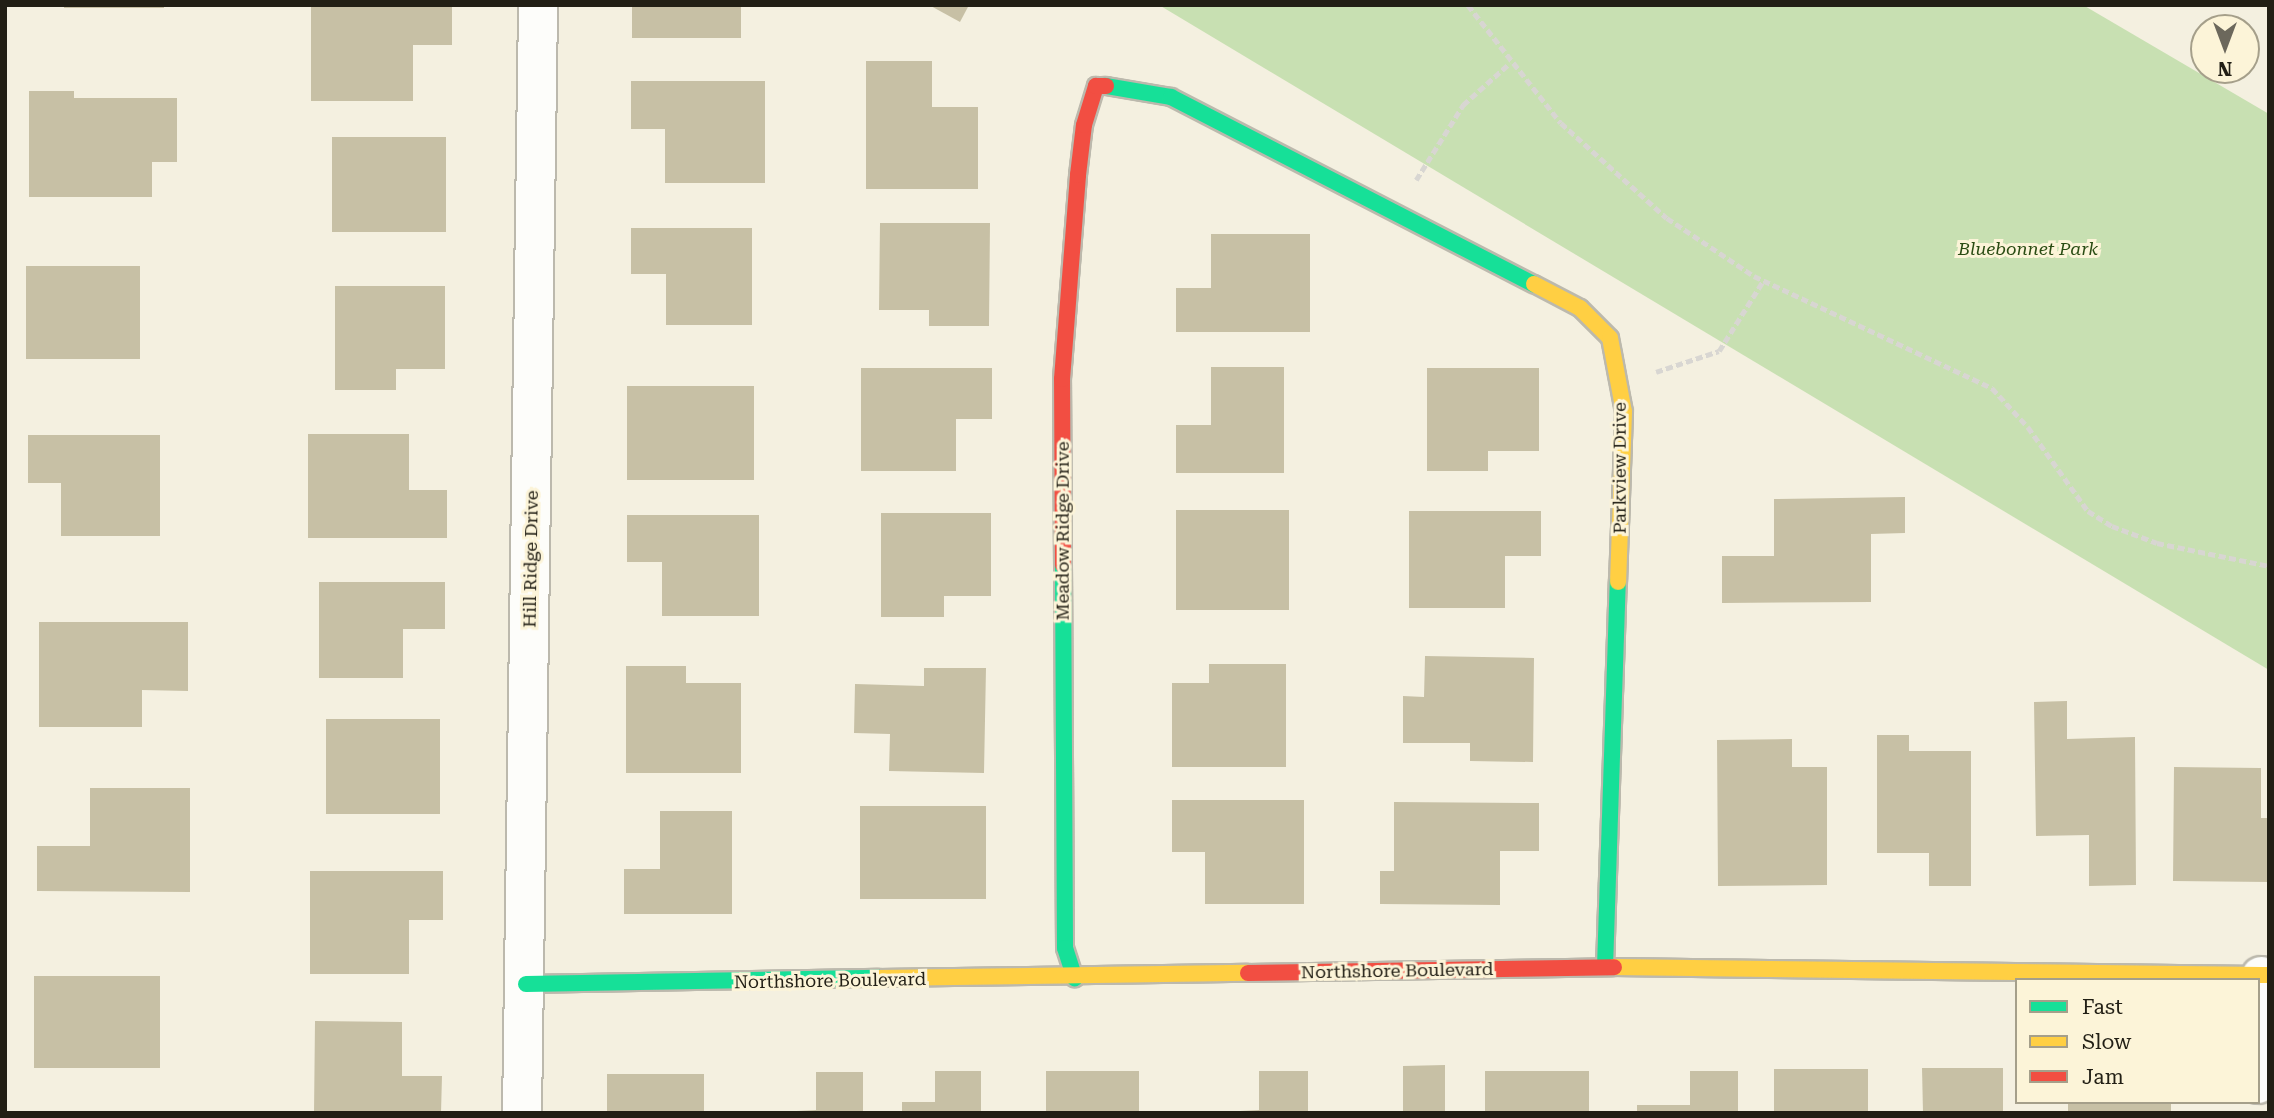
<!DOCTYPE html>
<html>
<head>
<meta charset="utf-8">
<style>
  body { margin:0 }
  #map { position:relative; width:2274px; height:1118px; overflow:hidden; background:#f4f0e0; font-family:"Roboto Serif",serif }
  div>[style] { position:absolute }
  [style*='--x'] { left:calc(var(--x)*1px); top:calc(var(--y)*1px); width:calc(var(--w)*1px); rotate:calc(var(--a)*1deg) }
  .green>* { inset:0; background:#c8e0b2 }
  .building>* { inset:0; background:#c7c0a5 }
  .path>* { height:4.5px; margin-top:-2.25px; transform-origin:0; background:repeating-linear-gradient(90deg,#d8d6d2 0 7px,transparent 0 10.5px) }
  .roads { filter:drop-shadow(2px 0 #bcb9ad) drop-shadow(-2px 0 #bcb9ad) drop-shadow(0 2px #bcb9ad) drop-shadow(0 -2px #bcb9ad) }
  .street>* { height:38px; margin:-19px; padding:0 19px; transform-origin:19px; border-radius:19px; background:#fdfdfa }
  .fast>* { height:16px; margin:-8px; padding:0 8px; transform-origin:8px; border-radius:8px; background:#16e098 }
  .slow>* { height:16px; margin:-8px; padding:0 8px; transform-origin:8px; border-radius:8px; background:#ffcf43 }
  .jam>* { height:16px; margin:-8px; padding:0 8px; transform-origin:8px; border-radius:8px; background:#f24e42 }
  span { translate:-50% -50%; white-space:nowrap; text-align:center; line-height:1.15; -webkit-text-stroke:6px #fcf4d8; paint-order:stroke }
  .park-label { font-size:18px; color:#2a4c13; font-style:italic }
  .street-label { font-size:18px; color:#221f15 }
  .frame { position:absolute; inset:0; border:7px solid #221f15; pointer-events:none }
  .legend { position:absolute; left:2015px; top:978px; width:245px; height:126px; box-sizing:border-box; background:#fcf4d8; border:2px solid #a59f8a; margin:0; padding:9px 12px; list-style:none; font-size:21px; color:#221f15 }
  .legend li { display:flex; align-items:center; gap:14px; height:35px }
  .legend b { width:35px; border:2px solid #a59f8a }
  .north { position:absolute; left:2190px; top:14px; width:70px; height:70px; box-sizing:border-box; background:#fcf4d8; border:2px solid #a59f8a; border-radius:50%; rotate:180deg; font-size:19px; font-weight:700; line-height:28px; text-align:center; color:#221f15 }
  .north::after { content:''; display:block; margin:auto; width:24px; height:32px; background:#6c685c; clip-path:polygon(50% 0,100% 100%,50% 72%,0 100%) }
</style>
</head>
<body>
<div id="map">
  <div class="green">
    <i style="clip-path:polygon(1159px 5px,2083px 5px,2269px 114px,2269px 670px)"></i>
  </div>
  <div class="building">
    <i style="clip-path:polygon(64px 5px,164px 5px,164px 8px,64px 8px)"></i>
    <i style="clip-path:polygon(311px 5px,452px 5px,452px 45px,413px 45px,413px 101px,311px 101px)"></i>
    <i style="clip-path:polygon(632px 5px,741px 5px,741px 38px,632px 38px)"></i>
    <i style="clip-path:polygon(929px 5px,969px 5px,960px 22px)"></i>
    <i style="clip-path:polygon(866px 61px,932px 61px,932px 107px,978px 107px,978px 189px,866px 189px)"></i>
    <i style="clip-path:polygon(631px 81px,765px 81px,765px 183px,665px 183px,665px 129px,631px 129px)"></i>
    <i style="clip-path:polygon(29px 91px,74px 91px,74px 98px,177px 98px,177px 162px,152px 162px,152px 197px,29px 197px)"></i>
    <i style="clip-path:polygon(332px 137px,446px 137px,446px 232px,332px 232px)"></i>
    <i style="clip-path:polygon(880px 223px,990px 223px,989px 326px,929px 326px,929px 310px,879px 310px)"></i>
    <i style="clip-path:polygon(631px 228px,752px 228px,752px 325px,666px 325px,666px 274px,631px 274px)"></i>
    <i style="clip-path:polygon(1211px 234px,1310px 234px,1310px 332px,1176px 332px,1176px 288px,1211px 288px)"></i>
    <i style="clip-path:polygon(26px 266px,140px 266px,140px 359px,26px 359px)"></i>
    <i style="clip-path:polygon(335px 286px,445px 286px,445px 369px,396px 369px,396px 390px,335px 390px)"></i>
    <i style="clip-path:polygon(1211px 367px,1284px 367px,1284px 473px,1176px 473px,1176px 425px,1211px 425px)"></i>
    <i style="clip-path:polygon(861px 368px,992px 368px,992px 419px,956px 419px,956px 471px,861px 471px)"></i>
    <i style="clip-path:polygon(1427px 368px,1539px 368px,1539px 451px,1488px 451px,1488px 471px,1427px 471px)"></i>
    <i style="clip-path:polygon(627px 386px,754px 386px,754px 480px,627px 480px)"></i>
    <i style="clip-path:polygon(308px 434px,409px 434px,409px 490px,447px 490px,447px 538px,308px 538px)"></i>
    <i style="clip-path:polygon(28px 435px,160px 435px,160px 536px,61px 536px,61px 483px,28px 483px)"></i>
    <i style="clip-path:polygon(1905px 497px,1905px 533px,1871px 534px,1871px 602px,1722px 603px,1722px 556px,1774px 556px,1774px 499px)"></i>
    <i style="clip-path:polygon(1176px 510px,1289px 510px,1289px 610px,1176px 610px)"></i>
    <i style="clip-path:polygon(1409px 511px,1541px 511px,1541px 556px,1505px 556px,1505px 608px,1409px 608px)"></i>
    <i style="clip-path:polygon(881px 513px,991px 513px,991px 596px,944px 596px,944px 617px,881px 617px)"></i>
    <i style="clip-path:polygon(627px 515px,759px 515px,759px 616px,662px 616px,662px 562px,627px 562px)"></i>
    <i style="clip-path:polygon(319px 582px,445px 582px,445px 629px,403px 629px,403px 678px,319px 678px)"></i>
    <i style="clip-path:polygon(39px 622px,188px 622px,188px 691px,142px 690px,142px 727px,39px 727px)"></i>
    <i style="clip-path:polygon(1425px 656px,1534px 658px,1533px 762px,1470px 761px,1470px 743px,1403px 743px,1403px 696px,1424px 697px)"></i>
    <i style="clip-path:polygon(1209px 664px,1286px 664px,1286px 767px,1172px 767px,1172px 683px,1209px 683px)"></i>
    <i style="clip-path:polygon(626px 666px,686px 666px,686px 683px,741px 683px,741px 773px,626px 773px)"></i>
    <i style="clip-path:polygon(924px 668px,986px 668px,984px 773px,889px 771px,890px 734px,854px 733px,855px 684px,924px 686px)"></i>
    <i style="clip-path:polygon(2067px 701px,2067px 739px,2135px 737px,2136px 885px,2089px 886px,2089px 835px,2036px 836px,2034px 702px)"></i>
    <i style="clip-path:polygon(326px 719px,440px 719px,440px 814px,326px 814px)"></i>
    <i style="clip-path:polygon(1877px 735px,1909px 735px,1909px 751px,1971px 751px,1971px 886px,1929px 886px,1929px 853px,1877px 853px)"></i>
    <i style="clip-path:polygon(1792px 739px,1792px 767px,1827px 767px,1827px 885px,1718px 886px,1717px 740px)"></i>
    <i style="clip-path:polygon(2174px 767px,2261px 768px,2261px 818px,2269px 818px,2269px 882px,2173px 881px)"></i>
    <i style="clip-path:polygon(90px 788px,190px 788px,190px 892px,37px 891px,37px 846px,90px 846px)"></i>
    <i style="clip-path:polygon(1172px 800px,1304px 800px,1304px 904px,1205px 904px,1205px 852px,1172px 852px)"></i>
    <i style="clip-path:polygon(1394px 802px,1539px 803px,1539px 851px,1500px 851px,1500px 905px,1380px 904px,1380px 871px,1394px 871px)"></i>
    <i style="clip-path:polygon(860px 806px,986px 806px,986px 899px,860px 899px)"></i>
    <i style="clip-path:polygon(660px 811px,732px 811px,732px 914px,624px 914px,624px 869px,660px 869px)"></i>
    <i style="clip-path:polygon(310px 871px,443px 871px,443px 920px,409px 920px,409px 974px,310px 974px)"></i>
    <i style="clip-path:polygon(34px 976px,160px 976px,160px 1068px,34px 1068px)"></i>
    <i style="clip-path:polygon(315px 1021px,402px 1022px,402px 1076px,442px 1076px,441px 1113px,314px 1113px)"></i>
    <i style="clip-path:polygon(1445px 1065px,1445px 1113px,1403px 1113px,1403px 1066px)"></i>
    <i style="clip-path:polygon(1922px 1068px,2003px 1068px,2003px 1113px,1923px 1113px)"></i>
    <i style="clip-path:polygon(1774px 1069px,1868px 1069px,1868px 1113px,1774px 1113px)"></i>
    <i style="clip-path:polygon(935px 1071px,981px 1071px,981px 1113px,902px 1113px,902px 1102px,935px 1102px)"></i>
    <i style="clip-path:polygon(1046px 1071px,1139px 1071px,1139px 1113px,1046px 1113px)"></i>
    <i style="clip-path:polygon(1259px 1071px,1308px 1071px,1308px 1113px,1202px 1113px,1259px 1110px)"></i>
    <i style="clip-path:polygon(1485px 1071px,1589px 1071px,1589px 1113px,1485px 1113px)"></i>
    <i style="clip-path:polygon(1690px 1071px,1738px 1071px,1738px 1113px,1637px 1113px,1637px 1105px,1690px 1105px)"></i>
    <i style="clip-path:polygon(816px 1072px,863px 1072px,863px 1113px,759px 1113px,816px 1110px)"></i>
    <i style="clip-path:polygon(607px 1074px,704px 1074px,704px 1113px,607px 1113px)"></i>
    <i style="clip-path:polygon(2171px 1102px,2171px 1113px,2068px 1113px,2068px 1103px)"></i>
  </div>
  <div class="path">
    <i style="--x:1468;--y:5;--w:150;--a:51.8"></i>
    <i style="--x:1561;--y:123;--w:142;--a:41.9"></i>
    <i style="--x:1667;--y:218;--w:105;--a:33.7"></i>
    <i style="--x:1754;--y:276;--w:263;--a:25.2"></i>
    <i style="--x:1992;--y:388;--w:53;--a:47.3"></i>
    <i style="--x:2028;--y:427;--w:103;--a:54.5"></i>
    <i style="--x:2088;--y:511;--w:28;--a:32"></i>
    <i style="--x:2112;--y:526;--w:48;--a:20.7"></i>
    <i style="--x:2157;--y:543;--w:114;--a:11.6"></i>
    <i style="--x:1416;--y:180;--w:89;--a:-57.9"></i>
    <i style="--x:1463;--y:105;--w:63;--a:-41.8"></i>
    <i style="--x:1656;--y:372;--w:66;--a:-18.4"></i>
    <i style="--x:1719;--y:351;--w:83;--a:-57.8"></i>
  </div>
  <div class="roads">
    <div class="street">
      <i style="--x:2258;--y:1084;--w:108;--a:-88.4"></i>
      <i style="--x:522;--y:1113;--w:1108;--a:-89.17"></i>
    </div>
    <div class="fast">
      <i style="--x:1106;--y:86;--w:66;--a:9.6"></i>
      <i style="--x:1171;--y:97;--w:408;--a:27.3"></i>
      <i style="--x:1063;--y:565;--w:383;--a:89.7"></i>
      <i style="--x:1065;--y:948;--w:32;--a:72"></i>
      <i style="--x:1605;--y:967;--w:385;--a:-88.1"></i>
      <i style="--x:526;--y:984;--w:353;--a:-1"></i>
    </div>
    <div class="slow">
      <i style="--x:1534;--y:284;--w:52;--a:27.6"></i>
      <i style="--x:1580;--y:308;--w:42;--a:45"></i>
      <i style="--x:1610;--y:338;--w:75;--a:79.3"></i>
      <i style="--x:1624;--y:412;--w:170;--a:92"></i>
      <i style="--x:1614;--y:967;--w:655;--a:0.7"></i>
      <i style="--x:879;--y:978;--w:369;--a:-0.8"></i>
    </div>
    <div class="jam">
      <i style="--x:1063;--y:565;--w:186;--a:-90.3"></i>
      <i style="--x:1062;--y:379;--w:205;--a:-85.5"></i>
      <i style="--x:1078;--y:175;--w:50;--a:-83.2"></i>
      <i style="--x:1084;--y:125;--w:41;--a:-72.9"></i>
      <i style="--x:1096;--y:86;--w:10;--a:0"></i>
      <i style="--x:1248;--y:973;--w:366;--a:-0.9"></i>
    </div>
  </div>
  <div class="park-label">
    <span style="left:2028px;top:249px">Bluebonnet Park</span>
  </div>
  <div class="street-label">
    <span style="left:1620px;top:468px;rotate:-90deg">Parkview Drive</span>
    <span style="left:1063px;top:531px;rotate:-90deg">Meadow Ridge Drive</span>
    <span style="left:531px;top:559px;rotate:-89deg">Hill Ridge Drive</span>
    <span style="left:1397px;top:971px;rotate:-1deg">Northshore Boulevard</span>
    <span style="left:830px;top:981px;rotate:-1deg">Northshore Boulevard</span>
  </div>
  <div class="frame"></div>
  <ul class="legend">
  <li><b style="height:9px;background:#16e098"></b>Fast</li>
  <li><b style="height:9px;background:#ffcf43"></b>Slow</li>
  <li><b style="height:9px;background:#f24e42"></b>Jam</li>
  </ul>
  <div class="north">N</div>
</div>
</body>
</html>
